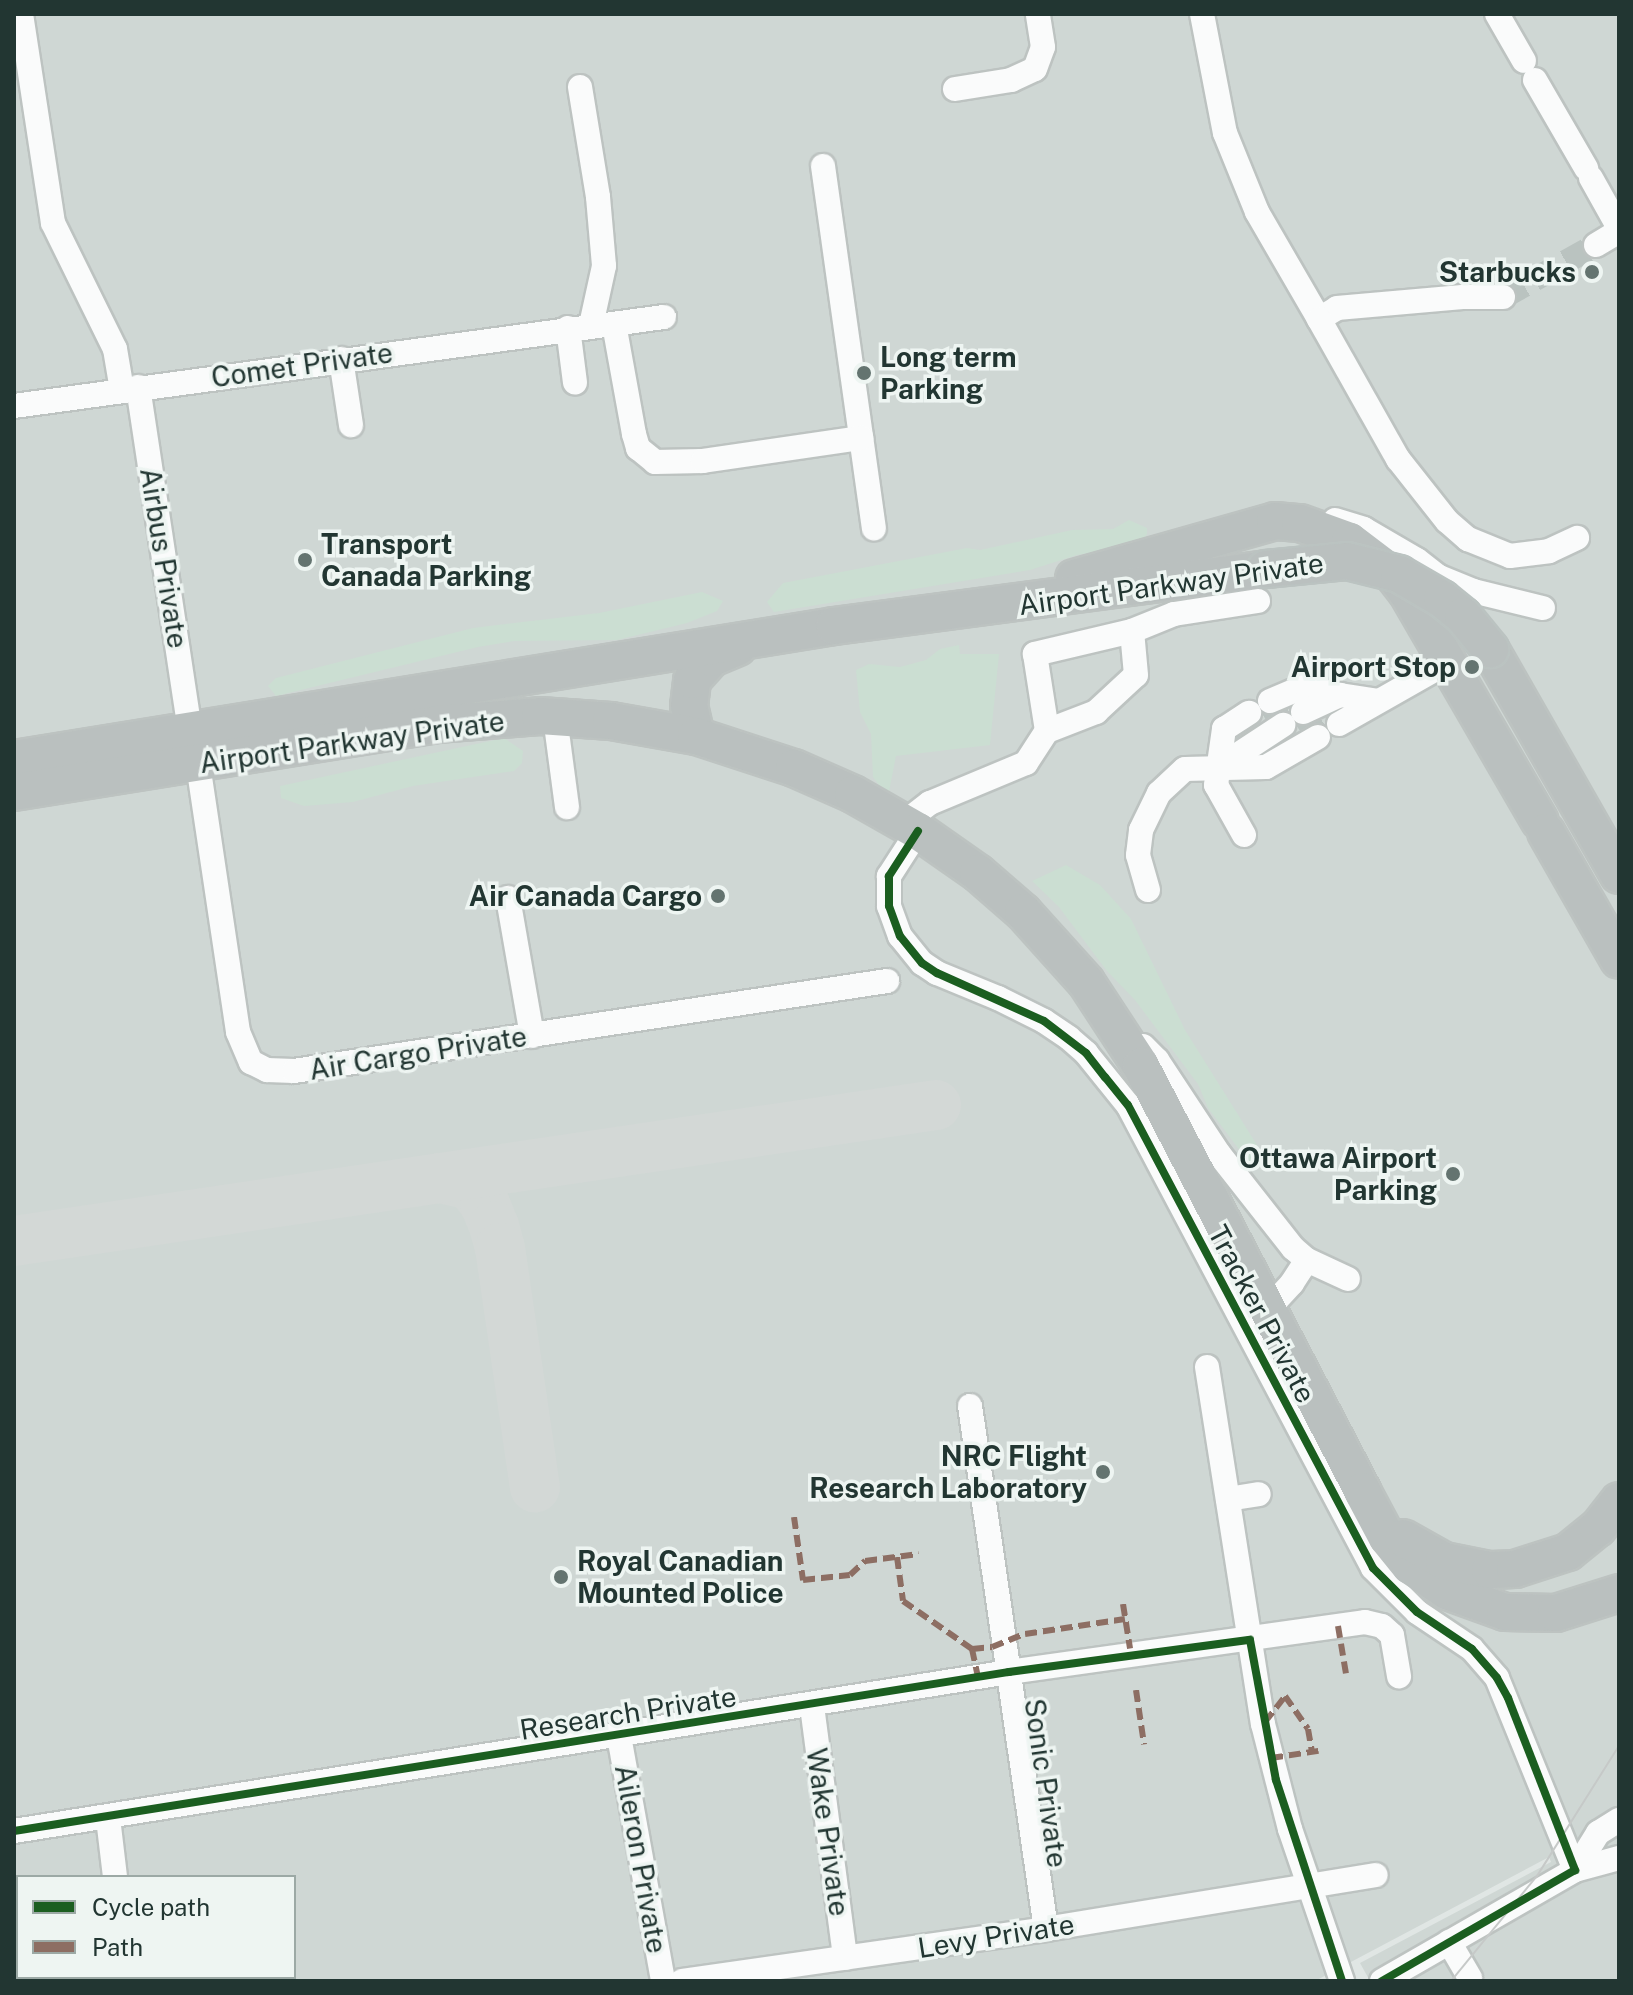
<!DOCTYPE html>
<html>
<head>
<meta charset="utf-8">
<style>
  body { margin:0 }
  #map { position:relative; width:1633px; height:1995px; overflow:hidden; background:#e0e6e4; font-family:"Public Sans",sans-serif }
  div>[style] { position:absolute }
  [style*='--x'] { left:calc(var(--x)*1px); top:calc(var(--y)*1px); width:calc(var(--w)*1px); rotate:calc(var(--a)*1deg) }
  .built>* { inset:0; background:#cfd7d4 }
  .green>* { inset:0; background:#cbded2 }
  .taxiway>* { height:50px; margin:-25px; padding:0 25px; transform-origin:25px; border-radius:25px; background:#d3d8d6 }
  .minor-tunnel>* { height:24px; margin-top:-12px; transform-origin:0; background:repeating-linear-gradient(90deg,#bac3c0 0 24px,transparent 0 36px) }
  .roads { filter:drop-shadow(2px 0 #bdc3c1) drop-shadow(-2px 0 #bdc3c1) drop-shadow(0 2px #bdc3c1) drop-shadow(0 -2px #bdc3c1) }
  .minor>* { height:24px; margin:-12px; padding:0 12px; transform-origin:12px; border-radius:12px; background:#fafbfb }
  .highway>* { height:36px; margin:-18px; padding:0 18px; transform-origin:18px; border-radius:18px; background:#bac0bf }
  .tram>* { height:2px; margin:-1px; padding:0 1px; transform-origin:1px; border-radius:1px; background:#c6c9c8 }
  .bridges { filter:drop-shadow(2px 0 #bbc3c1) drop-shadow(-2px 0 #bbc3c1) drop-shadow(0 2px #bbc3c1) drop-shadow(0 -2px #bbc3c1) }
  .highway-bridge>* { height:36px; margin:-18px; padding:0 18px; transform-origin:18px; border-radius:18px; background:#bac0bf }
  .quiet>* { height:6px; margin-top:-3px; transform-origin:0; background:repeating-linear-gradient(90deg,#8d6e63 0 12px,transparent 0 18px) }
  .cycleway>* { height:8px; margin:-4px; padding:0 4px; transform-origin:4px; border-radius:4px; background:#1b5e20 }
  .dots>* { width:22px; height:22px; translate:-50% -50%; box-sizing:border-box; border:4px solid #eef5f2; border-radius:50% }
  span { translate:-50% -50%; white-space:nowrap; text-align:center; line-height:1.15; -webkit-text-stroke:7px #eef5f2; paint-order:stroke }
  .poi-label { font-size:28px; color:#223632; font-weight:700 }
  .right { translate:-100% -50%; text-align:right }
  .left { translate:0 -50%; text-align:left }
  .street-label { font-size:28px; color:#223632 }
  .frame { position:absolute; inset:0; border:16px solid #223632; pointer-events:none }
  .legend { position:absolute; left:16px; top:1875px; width:280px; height:104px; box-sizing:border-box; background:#eef5f2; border:2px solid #9ca9a5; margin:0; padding:10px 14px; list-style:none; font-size:24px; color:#223632 }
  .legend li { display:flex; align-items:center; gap:16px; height:40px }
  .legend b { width:40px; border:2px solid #9ca9a5 }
</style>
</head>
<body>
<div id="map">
  <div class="built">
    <i style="clip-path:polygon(evenodd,14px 14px,1619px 14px,1619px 1981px,1370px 1981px,1360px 1963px,1551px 1862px,1549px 1857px,1315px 1981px,14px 1981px,14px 14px,18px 1877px,294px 1877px,294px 1977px,18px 1977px,18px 1877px)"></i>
  </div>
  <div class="green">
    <i style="clip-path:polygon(1129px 520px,1147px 528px,1147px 534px,1140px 544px,1077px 555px,1030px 570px,774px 612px,767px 602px,783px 583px,967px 548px,980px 550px,1072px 530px,1113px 529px)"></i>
    <i style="clip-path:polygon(702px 592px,723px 601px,717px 611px,687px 623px,617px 640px,514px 641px,478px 647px,276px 696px,268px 686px,276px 678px,473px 628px,599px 613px)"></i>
    <i style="clip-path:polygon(959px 645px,960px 654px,999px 654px,990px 745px,896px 756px,888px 797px,873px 777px,871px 734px,860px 712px,856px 670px,869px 664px,900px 667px,926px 660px,940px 649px)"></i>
    <i style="clip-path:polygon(504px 738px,523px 751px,522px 763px,514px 771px,413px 786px,353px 802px,304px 806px,281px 798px,280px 786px)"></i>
    <i style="clip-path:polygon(1066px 865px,1100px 885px,1131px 919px,1185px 1030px,1262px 1153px,1264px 1165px,1253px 1168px,1208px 1108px,1198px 1084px,1135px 1000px,1107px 971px,1059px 907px,1032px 881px)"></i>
  </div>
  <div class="taxiway">
    <i style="--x:440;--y:1178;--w:32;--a:13"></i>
    <i style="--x:471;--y:1185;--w:24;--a:54"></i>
    <i style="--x:485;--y:1204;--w:24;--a:68"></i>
    <i style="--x:494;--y:1226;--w:23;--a:75"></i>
    <i style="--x:500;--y:1248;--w:242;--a:81.7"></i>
    <i style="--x:14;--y:1241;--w:932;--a:-8.39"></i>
  </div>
  <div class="minor-tunnel">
    <i style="--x:1503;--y:297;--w:107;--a:-29.2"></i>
    <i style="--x:1266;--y:720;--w:25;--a:-32"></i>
    <i style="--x:1300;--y:731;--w:25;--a:-32"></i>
  </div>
  <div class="roads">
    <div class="minor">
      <i style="--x:21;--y:14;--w:211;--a:81.3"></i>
      <i style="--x:53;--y:223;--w:140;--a:63.8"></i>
      <i style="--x:115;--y:349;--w:42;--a:80.3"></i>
      <i style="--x:1202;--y:14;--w:121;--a:79.1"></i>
      <i style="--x:1225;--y:133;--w:85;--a:67.9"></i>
      <i style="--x:1257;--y:212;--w:124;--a:59.9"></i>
      <i style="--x:1319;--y:319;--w:21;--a:-31"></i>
      <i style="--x:1337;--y:308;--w:126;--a:-5"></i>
      <i style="--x:1463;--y:297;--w:40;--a:0"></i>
      <i style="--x:1497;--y:14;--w:54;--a:60.1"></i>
      <i style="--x:1535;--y:80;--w:102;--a:59.9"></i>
      <i style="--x:580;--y:87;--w:111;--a:80.7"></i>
      <i style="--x:598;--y:197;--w:69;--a:85"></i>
      <i style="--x:604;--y:266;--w:60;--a:102.4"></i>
      <i style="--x:955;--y:89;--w:57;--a:-9.1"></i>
      <i style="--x:1011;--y:80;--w:26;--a:-25"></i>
      <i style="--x:1035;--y:69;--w:23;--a:-70"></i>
      <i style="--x:1043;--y:47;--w:33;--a:-99"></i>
      <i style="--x:823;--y:166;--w:366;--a:82"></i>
      <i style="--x:1591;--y:178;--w:57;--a:60.8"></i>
      <i style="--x:1596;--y:245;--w:27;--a:-31"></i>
      <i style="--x:1319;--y:319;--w:161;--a:60.6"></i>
      <i style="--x:1398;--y:459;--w:79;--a:51.7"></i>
      <i style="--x:1447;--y:521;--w:28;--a:41"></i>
      <i style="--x:1468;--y:539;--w:45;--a:22"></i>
      <i style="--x:1510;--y:556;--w:39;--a:-7"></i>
      <i style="--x:1549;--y:551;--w:31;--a:-25"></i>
      <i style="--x:614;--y:324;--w:112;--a:79.7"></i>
      <i style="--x:634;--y:434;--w:15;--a:74"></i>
      <i style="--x:638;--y:448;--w:22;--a:39"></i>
      <i style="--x:655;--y:462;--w:48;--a:-1.2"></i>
      <i style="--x:703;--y:461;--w:160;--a:-8.3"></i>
      <i style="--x:568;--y:328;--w:55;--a:82.7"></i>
      <i style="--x:341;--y:359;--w:67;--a:81.4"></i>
      <i style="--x:138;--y:387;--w:346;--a:81.4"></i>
      <i style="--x:14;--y:406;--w:656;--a:-7.8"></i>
      <i style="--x:1335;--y:520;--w:30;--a:17"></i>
      <i style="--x:1364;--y:529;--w:61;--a:30.3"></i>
      <i style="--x:1417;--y:560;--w:28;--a:38"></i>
      <i style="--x:1439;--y:577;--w:28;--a:58"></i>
      <i style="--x:1439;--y:577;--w:37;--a:22"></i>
      <i style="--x:1473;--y:591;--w:72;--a:13.7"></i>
      <i style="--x:1132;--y:631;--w:45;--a:-22"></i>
      <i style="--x:1174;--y:614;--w:85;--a:-8.8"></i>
      <i style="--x:1270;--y:701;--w:39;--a:-23"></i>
      <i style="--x:1306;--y:686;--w:16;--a:14"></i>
      <i style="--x:1303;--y:712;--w:41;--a:-24.7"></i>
      <i style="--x:1340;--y:695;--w:38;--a:9"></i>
      <i style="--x:555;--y:717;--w:91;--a:82.4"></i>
      <i style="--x:1339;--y:724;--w:128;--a:-29.6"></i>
      <i style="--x:198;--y:764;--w:271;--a:81.5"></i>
      <i style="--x:238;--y:1032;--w:33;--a:67"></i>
      <i style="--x:251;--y:1062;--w:18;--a:27"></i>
      <i style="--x:267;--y:1070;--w:27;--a:2"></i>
      <i style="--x:294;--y:1071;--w:600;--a:-8.63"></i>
      <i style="--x:1219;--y:767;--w:77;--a:-33.3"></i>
      <i style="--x:904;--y:823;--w:33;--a:-38"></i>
      <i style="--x:930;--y:803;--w:104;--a:-22.6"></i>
      <i style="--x:1026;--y:763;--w:38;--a:-57"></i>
      <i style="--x:1047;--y:731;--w:53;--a:-21.2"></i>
      <i style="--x:1096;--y:712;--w:54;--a:-42.8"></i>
      <i style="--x:1136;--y:675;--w:44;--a:-95.2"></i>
      <i style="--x:1132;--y:631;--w:100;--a:166.7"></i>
      <i style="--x:1035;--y:654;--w:78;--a:81.1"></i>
      <i style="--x:918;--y:831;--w:54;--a:122.8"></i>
      <i style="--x:889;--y:876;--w:30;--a:90"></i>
      <i style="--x:889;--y:906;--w:32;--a:70"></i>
      <i style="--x:900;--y:936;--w:35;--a:51"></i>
      <i style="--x:922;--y:963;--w:18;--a:34"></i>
      <i style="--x:937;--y:973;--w:66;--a:22.3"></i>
      <i style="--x:998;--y:998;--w:51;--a:26.6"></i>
      <i style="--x:1044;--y:1021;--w:30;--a:34"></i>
      <i style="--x:1069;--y:1038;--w:23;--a:41"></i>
      <i style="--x:1086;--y:1053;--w:67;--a:51.1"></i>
      <i style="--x:1128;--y:1105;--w:524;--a:62.11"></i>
      <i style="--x:1373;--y:1568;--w:62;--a:45"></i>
      <i style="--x:1417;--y:1612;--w:66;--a:33.9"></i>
      <i style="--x:1472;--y:1649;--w:38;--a:49"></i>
      <i style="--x:1497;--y:1678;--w:207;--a:67.9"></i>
      <i style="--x:1244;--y:835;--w:57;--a:-119.2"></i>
      <i style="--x:1216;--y:785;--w:57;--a:-81.9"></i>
      <i style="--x:1224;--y:729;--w:30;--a:-33"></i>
      <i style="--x:1148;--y:890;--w:36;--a:-106"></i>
      <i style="--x:1138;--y:855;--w:25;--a:-83"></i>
      <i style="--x:1141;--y:830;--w:41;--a:-64.1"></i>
      <i style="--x:1159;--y:793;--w:35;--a:-43"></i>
      <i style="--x:1185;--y:769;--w:81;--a:-1.4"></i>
      <i style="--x:1266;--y:767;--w:60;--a:-30"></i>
      <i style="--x:508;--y:898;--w:140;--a:80.1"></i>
      <i style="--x:1143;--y:1046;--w:20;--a:45"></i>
      <i style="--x:1157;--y:1060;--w:113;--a:56.6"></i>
      <i style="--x:1219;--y:1154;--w:120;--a:51.8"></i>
      <i style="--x:1293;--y:1248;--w:18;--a:41"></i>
      <i style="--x:1307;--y:1260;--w:45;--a:24.9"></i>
      <i style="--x:1268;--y:1309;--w:35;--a:-47"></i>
      <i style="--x:1292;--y:1283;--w:27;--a:-57"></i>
      <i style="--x:1207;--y:1367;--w:361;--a:81.1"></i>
      <i style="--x:1263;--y:1724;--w:108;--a:75.6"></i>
      <i style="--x:1290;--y:1829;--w:161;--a:71.1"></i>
      <i style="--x:970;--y:1406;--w:528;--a:81.73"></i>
      <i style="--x:1228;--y:1499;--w:31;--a:-9"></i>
      <i style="--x:812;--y:1706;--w:254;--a:82.5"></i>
      <i style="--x:619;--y:1736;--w:249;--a:79.8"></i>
      <i style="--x:108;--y:1818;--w:59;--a:83.2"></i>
      <i style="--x:14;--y:1831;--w:1008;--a:-9.08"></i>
      <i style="--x:1009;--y:1672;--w:359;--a:-8"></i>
      <i style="--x:1365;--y:1622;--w:17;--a:13"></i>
      <i style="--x:1382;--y:1626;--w:13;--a:42"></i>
      <i style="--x:1392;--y:1635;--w:42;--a:80.3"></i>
      <i style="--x:1575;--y:1870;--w:44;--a:-58.1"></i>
      <i style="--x:1598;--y:1833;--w:25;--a:-32"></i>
      <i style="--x:1449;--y:1942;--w:42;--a:59.7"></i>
      <i style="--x:127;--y:1977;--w:4;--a:90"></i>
      <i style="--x:682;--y:1981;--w:368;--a:-8.1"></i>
      <i style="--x:1046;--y:1929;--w:334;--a:-9.3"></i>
      <i style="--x:1382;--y:1981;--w:223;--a:-29.9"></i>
      <i style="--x:1575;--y:1870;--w:46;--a:-15.3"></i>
    </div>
    <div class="highway">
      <i style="--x:1074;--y:578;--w:209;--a:-15.8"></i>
      <i style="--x:1275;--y:521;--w:25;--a:5"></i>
      <i style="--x:1300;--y:523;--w:53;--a:19.8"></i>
      <i style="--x:1350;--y:541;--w:53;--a:37.3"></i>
      <i style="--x:1392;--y:573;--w:24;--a:52"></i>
      <i style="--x:1407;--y:592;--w:265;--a:59.9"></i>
      <i style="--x:1490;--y:649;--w:260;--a:60.3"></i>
      <i style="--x:696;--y:736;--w:31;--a:-103"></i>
      <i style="--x:689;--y:706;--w:26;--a:-83"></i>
      <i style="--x:692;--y:680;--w:30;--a:-48"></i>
      <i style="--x:712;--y:658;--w:28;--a:-23"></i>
      <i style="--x:14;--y:759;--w:831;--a:-9.21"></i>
      <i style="--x:834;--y:626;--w:436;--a:-7.5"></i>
      <i style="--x:14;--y:792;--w:428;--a:-9.1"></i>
      <i style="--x:437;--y:724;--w:103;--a:-4.4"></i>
      <i style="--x:540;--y:716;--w:71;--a:4"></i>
      <i style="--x:611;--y:721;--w:86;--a:10"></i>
      <i style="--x:696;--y:736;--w:103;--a:18.1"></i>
      <i style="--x:794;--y:768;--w:64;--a:23.8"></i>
      <i style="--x:853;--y:794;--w:75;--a:29.6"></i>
      <i style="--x:918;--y:831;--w:73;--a:35"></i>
      <i style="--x:978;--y:873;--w:60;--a:40.9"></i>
      <i style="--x:1023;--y:912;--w:94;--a:48"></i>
      <i style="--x:1086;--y:982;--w:100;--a:56.8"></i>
      <i style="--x:1141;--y:1066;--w:479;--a:62.5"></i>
      <i style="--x:1362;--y:1491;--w:53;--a:62"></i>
      <i style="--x:1387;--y:1538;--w:36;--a:51"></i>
      <i style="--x:1410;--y:1566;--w:45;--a:34"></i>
      <i style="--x:1447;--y:1591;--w:62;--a:19.9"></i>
      <i style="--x:1505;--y:1612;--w:51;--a:1.1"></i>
      <i style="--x:1556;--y:1613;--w:66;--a:-17.6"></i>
      <i style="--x:1546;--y:832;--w:147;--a:60.3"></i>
      <i style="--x:1403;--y:1538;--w:47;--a:29.3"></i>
      <i style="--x:1444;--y:1561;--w:47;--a:11.1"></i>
      <i style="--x:1490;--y:1570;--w:25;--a:-2"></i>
      <i style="--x:1515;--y:1569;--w:56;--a:-17.8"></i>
      <i style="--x:1568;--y:1552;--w:38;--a:-39"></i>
      <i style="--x:1598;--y:1528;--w:34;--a:-52"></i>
    </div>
  </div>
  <div class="tram">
    <i style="--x:1451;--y:1981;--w:136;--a:-50.7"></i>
    <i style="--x:1537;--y:1876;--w:154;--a:-57.8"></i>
  </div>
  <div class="bridges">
    <div class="highway-bridge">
      <i style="--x:1266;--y:569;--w:81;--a:-5.6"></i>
      <i style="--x:1347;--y:561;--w:54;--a:14"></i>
      <i style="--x:1399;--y:574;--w:50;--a:30.2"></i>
      <i style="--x:1442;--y:599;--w:27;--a:39"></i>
      <i style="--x:1463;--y:616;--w:43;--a:50.7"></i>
    </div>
  </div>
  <div class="quiet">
    <i style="--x:794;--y:1517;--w:64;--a:81.9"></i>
    <i style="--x:803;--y:1580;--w:47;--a:-6.1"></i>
    <i style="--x:850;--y:1575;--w:21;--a:-43"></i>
    <i style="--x:865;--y:1561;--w:54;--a:-7.4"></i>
    <i style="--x:897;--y:1557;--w:44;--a:82.2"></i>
    <i style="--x:903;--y:1601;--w:84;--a:34.8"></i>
    <i style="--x:972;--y:1649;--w:29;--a:78"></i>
    <i style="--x:1123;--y:1604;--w:45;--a:81"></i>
    <i style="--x:1338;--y:1626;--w:49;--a:80.5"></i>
    <i style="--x:972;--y:1649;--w:20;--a:-6"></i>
    <i style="--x:992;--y:1647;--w:35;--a:-22"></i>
    <i style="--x:1025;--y:1634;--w:101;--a:-8.5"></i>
    <i style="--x:1136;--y:1690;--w:55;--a:81.6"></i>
    <i style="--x:1265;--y:1722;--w:33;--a:-52"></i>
    <i style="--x:1285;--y:1696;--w:40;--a:55.1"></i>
    <i style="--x:1308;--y:1729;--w:23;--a:80"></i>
    <i style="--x:1271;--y:1758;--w:48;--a:-8.5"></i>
  </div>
  <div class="cycleway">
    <i style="--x:918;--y:831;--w:54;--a:122.8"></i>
    <i style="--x:889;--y:876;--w:30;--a:90"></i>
    <i style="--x:889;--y:906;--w:32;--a:70"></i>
    <i style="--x:900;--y:936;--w:35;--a:51"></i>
    <i style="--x:922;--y:963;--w:18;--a:34"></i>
    <i style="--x:937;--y:973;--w:117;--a:24.2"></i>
    <i style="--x:1044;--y:1021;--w:53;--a:37.3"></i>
    <i style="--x:1086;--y:1053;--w:31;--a:52"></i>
    <i style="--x:1105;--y:1077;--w:36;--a:51"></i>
    <i style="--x:1128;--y:1105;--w:524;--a:62.11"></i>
    <i style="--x:1373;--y:1568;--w:62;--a:45"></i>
    <i style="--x:1417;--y:1612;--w:66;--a:33.9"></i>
    <i style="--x:1472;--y:1649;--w:38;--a:49"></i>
    <i style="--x:1497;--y:1678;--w:23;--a:61"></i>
    <i style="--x:1508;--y:1698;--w:185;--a:68.7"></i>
    <i style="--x:1575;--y:1870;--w:223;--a:150.1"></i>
    <i style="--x:14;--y:1831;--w:1008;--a:-9.08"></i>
    <i style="--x:1009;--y:1672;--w:243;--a:-7.6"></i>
    <i style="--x:1250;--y:1640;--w:142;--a:79.5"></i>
    <i style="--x:1276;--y:1780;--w:212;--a:71.8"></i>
  </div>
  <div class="dots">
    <i style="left:1592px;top:272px;background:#647470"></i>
    <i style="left:864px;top:373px;background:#647470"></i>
    <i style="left:305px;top:560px;background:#647470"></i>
    <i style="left:1472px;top:667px;background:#647470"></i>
    <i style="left:718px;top:896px;background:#647470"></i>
    <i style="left:1453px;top:1174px;background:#647470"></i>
    <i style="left:1103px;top:1472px;background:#647470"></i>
    <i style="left:561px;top:1577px;background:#647470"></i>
  </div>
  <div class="poi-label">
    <span class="right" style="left:1576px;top:272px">Starbucks</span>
    <span class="left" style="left:880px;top:373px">Long term<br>Parking</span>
    <span class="left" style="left:321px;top:560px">Transport<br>Canada Parking</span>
    <span class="right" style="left:1456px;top:667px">Airport Stop</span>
    <span class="right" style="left:702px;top:896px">Air Canada Cargo</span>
    <span class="right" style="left:1437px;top:1174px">Ottawa Airport<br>Parking</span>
    <span class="right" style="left:1087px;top:1472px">NRC Flight<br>Research Laboratory</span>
    <span class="left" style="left:577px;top:1577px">Royal Canadian<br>Mounted Police</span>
  </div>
  <div class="street-label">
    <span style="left:302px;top:365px;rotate:-8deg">Comet Private</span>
    <span style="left:164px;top:558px;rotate:81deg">Airbus Private</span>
    <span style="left:1171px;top:584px;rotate:-8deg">Airport Parkway Private</span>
    <span style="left:352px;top:742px;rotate:-8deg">Airport Parkway Private</span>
    <span style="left:418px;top:1053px;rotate:-9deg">Air Cargo Private</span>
    <span style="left:1262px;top:1314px;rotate:62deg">Tracker Private</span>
    <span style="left:628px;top:1713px;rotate:-9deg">Research Private</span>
    <span style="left:1046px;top:1783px;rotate:82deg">Sonic Private</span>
    <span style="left:828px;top:1832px;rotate:82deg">Wake Private</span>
    <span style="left:641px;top:1859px;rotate:80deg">Aileron Private</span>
    <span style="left:996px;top:1936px;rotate:-9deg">Levy Private</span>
  </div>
  <div class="frame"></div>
  <ul class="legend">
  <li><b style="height:10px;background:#1b5e20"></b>Cycle path</li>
  <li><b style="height:10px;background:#8d6e63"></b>Path</li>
  </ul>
</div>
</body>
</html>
